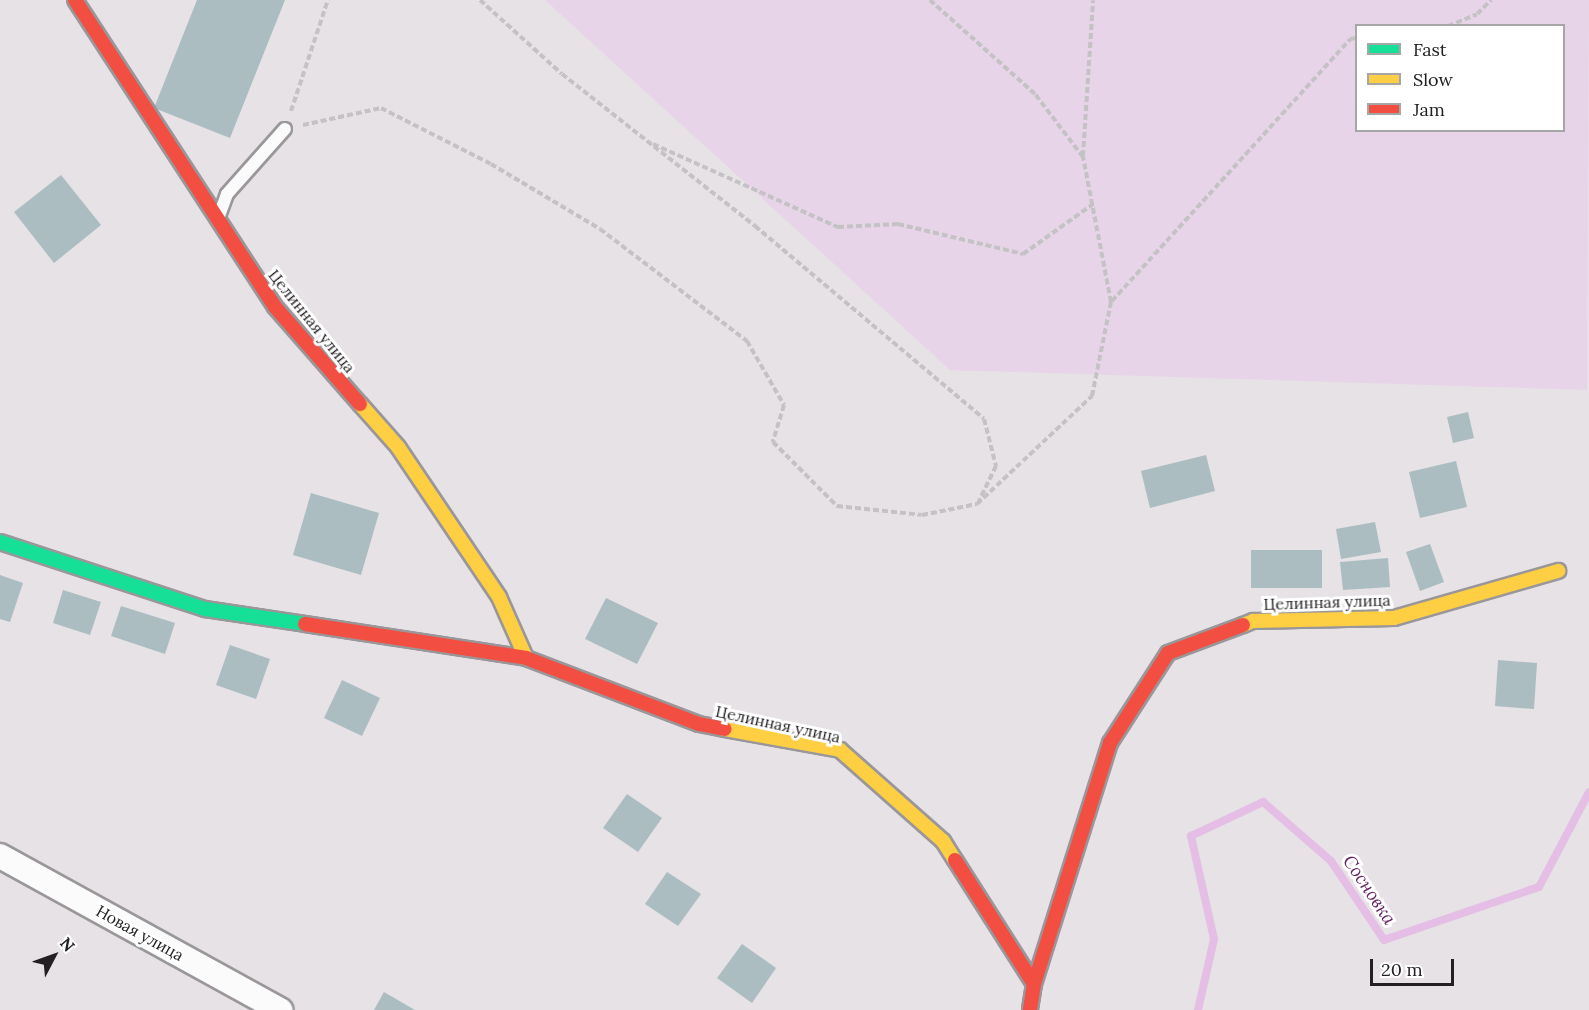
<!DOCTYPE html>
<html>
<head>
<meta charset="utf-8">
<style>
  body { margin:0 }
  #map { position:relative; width:1589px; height:1010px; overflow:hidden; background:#e6e2e6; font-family:Lora,serif }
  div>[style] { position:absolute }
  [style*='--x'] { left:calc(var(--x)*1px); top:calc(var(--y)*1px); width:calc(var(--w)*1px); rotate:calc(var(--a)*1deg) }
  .green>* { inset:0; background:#e8d4e8 }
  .stream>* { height:8px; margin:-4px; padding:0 4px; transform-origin:4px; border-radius:4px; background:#e5bee5 }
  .building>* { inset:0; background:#abbdc1 }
  .path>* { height:4px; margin-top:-2px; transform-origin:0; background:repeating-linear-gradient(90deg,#c4c2c4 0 6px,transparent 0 9px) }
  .roads { filter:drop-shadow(2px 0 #9a979a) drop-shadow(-2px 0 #9a979a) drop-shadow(0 2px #9a979a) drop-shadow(0 -2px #9a979a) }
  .lane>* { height:12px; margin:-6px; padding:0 6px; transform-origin:6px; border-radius:6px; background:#fbfbfb }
  .street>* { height:24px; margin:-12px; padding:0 12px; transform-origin:12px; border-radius:12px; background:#fbfbfb }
  .fast>* { height:14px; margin:-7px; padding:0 7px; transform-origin:7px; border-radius:7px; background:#16e098 }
  .slow>* { height:14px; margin:-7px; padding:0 7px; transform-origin:7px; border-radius:7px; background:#ffcf43 }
  .jam>* { height:14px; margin:-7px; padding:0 7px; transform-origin:7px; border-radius:7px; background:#f24e42 }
  span { translate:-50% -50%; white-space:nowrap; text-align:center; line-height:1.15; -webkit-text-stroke:6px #fff; paint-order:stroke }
  .street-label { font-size:16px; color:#232023 }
  .water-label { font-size:18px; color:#632364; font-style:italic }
  .legend { position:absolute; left:1355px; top:24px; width:210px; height:108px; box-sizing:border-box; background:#fff; border:2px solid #a7a6a7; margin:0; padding:8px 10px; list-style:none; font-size:18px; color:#232023 }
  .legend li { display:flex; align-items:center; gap:12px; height:30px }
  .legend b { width:30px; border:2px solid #a7a6a7 }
  .north { position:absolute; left:24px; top:926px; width:60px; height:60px; -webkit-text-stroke:4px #fff; paint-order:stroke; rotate:49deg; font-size:16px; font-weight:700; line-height:24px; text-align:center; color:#232023 }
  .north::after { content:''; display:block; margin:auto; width:21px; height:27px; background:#232023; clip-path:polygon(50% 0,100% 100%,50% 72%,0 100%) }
  .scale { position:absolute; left:1370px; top:959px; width:84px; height:27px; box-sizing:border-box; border:3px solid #232023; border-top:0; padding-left:8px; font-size:18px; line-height:21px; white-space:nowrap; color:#232023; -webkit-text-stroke:4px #fff; paint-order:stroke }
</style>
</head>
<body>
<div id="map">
  <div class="green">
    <i style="clip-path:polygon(evenodd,545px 0,1589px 0,1587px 390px,950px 370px,545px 0,1356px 26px,1564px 26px,1564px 130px,1356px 130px,1356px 26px)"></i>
  </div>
  <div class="stream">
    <i style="--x:1198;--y:1010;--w:73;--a:-77.3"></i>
    <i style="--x:1214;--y:939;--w:106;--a:-102.6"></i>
    <i style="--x:1191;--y:836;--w:80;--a:-25.3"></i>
    <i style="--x:1263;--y:802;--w:90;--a:40.9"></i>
    <i style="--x:1331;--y:861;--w:95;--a:56.1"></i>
    <i style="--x:1384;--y:940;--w:164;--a:-18.9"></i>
    <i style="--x:1539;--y:887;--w:107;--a:-62.2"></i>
  </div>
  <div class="building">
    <i style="clip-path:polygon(197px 0,285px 0,230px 138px,154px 108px)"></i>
    <i style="clip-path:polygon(61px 175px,101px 225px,54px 263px,14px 212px)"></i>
    <i style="clip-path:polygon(1468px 412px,1474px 438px,1453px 443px,1447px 417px)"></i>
    <i style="clip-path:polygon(1206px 455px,1215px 491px,1150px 508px,1141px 471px)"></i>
    <i style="clip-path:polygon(1456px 461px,1467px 507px,1420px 518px,1409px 472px)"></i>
    <i style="clip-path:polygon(311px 493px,379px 513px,361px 575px,293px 555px)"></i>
    <i style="clip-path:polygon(1375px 522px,1381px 552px,1341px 559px,1336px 529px)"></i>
    <i style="clip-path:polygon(1430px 544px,1444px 582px,1420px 591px,1406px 552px)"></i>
    <i style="clip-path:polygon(1251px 550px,1322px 550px,1322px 588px,1251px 588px)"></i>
    <i style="clip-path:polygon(1388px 558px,1390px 587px,1343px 590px,1340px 562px)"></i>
    <i style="clip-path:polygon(0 575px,23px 583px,10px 622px,0 619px)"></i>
    <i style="clip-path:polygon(63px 590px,101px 602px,90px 635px,53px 623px)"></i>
    <i style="clip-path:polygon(606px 598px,658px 623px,637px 664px,585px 639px)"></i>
    <i style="clip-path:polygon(121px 606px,175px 623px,165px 654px,111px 636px)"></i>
    <i style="clip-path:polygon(230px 645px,270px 659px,256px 699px,216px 685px)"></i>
    <i style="clip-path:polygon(1498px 660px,1537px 663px,1534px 709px,1495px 706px)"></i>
    <i style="clip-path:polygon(342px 680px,380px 698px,362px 736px,324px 718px)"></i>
    <i style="clip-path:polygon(627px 794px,662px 818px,638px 852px,603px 828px)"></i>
    <i style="clip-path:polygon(667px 872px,701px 894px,678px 926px,645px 904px)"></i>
    <i style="clip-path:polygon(742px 944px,776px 968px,752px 1003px,717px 978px)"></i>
    <i style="clip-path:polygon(384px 992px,415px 1010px,374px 1010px)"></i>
  </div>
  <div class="path">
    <i style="--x:480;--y:0;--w:110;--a:42.1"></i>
    <i style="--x:562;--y:74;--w:246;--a:38.2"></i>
    <i style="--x:755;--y:226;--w:299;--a:40.1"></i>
    <i style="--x:984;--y:419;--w:49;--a:75.7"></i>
    <i style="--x:996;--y:466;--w:39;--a:116"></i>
    <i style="--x:1448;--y:26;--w:31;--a:-22"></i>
    <i style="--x:1477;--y:14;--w:20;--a:-45"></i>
    <i style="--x:291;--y:111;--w:117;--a:-71.6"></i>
    <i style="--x:303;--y:125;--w:80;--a:-12.3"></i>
    <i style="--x:381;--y:108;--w:123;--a:27"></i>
    <i style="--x:491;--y:164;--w:127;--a:30.8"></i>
    <i style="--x:600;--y:229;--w:185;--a:37.3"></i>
    <i style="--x:747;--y:341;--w:74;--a:60"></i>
    <i style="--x:784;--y:405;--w:39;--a:107"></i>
    <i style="--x:773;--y:442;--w:91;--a:45"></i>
    <i style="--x:837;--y:506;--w:85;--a:6"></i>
    <i style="--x:922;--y:515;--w:56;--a:-11.3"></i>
    <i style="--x:977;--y:504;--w:158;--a:-43.2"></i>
    <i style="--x:1092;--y:396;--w:96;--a:-78.6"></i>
    <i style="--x:1111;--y:302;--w:148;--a:-100.9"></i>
    <i style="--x:1083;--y:157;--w:79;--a:-127.3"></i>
    <i style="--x:1035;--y:94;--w:141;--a:-138.2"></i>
    <i style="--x:653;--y:144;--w:203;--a:24.2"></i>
    <i style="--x:838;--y:227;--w:60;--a:-2.9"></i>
    <i style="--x:898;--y:224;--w:129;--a:13.5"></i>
    <i style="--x:1023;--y:254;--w:86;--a:-35.5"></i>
    <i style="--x:1083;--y:156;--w:156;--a:-86.3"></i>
    <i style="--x:1112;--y:301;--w:354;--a:-47.7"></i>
    <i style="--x:1350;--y:39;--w:6;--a:-9"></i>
  </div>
  <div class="roads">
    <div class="lane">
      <i style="--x:219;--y:216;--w:23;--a:-70"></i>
      <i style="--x:227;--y:194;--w:87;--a:-48.3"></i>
    </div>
    <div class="street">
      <i style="--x:0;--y:856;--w:320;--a:28.8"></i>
    </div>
    <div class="fast">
      <i style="--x:0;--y:542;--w:216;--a:18.1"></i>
      <i style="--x:205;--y:609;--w:101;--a:8.5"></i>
    </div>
    <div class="slow">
      <i style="--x:360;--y:404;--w:57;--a:48.5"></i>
      <i style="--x:398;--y:447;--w:181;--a:56"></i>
      <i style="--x:499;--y:597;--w:67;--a:66.1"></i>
      <i style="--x:1243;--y:625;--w:11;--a:-22"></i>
      <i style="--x:1253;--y:621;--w:141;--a:-1.2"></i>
      <i style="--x:1394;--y:618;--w:171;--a:-16"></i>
      <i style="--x:725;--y:729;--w:117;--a:10.3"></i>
      <i style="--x:840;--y:750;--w:137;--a:41.5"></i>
      <i style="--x:943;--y:841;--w:22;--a:58"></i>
    </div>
    <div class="jam">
      <i style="--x:75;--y:0;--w:366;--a:56.9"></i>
      <i style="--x:275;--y:307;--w:129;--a:48.8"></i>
      <i style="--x:305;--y:624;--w:224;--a:8.7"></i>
      <i style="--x:526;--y:658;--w:185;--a:20.9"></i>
      <i style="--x:699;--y:724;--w:26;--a:11"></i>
      <i style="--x:955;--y:860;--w:147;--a:57.5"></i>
      <i style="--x:1034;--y:984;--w:26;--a:99"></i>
      <i style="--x:1034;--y:984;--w:253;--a:-72.5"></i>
      <i style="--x:1110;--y:743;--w:107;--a:-57.2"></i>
      <i style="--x:1168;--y:653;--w:80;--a:-20.5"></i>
    </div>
  </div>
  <div class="street-label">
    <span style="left:312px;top:321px;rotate:51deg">Целинная улица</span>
    <span style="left:1327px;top:602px;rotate:-2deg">Целинная улица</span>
    <span style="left:778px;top:724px;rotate:12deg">Целинная улица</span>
    <span style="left:140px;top:933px;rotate:29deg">Новая улица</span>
  </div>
  <div class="water-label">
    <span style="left:1369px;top:890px;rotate:56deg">Сосновка</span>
  </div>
  <ul class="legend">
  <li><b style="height:8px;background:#16e098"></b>Fast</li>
  <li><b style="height:8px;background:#ffcf43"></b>Slow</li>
  <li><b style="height:8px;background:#f24e42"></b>Jam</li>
  </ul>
  <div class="north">N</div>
  <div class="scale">20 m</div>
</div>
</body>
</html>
